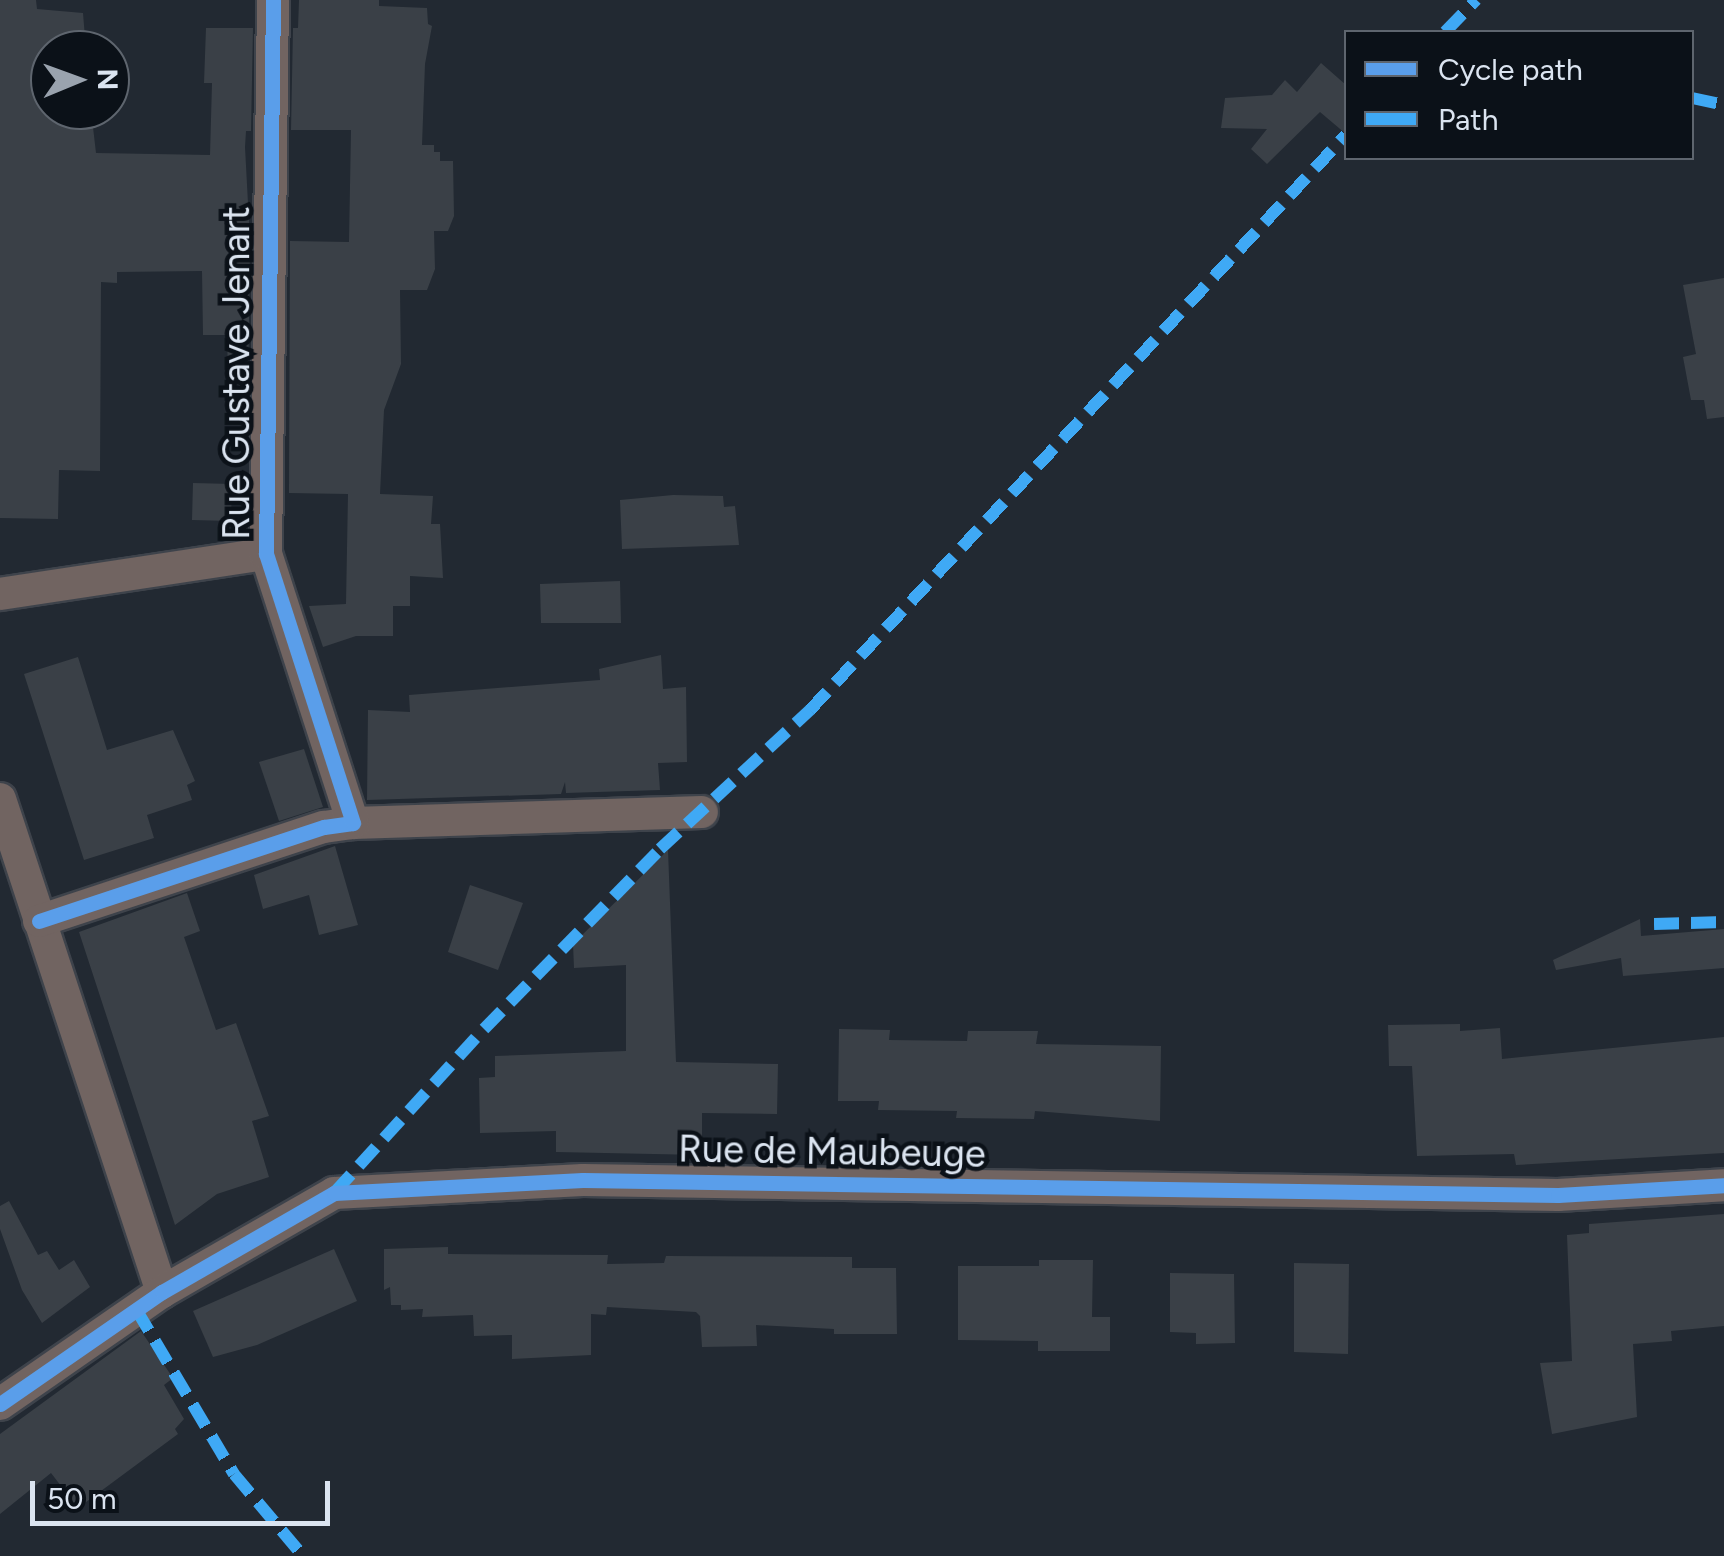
<!DOCTYPE html>
<html>
<head>
<meta charset="utf-8">
<style>
  body { margin:0 }
  #map { position:relative; width:1724px; height:1556px; overflow:hidden; background:#222932; font-family:Figtree,sans-serif }
  div>[style] { position:absolute }
  [style*='--x'] { left:calc(var(--x)*1px); top:calc(var(--y)*1px); width:calc(var(--w)*1px); rotate:calc(var(--a)*1deg) }
  .building>* { inset:0; background:#3a4047 }
  .roads { filter:drop-shadow(2px 0 #3e434b) drop-shadow(-2px 0 #3e434b) drop-shadow(0 2px #3e434b) drop-shadow(0 -2px #3e434b) }
  .minor>* { height:32px; margin:-16px; padding:0 16px; transform-origin:16px; border-radius:16px; background:#716461 }
  .quiet>* { height:12px; margin-top:-6px; transform-origin:0; background:repeating-linear-gradient(90deg,#3fa9f5 0 25px,transparent 0 37px) }
  .cycleway>* { height:15px; margin:-7.5px; padding:0 7.5px; transform-origin:7.5px; border-radius:7.5px; background:#5a9eea }
  span { translate:-50% -50%; white-space:nowrap; text-align:center; line-height:1.15; -webkit-text-stroke:9px #0b1118; paint-order:stroke }
  .street-label { font-size:38px; color:#dbe4f0 }
  .legend { position:absolute; left:1344px; top:30px; width:350px; height:130px; box-sizing:border-box; background:#0b1118; border:2px solid #5e656e; margin:0; padding:12px 18px; list-style:none; font-size:30px; color:#dbe4f0 }
  .legend li { display:flex; align-items:center; gap:20px; height:50px }
  .legend b { width:50px; border:2px solid #5e656e }
  .north { position:absolute; left:30px; top:30px; width:100px; height:100px; box-sizing:border-box; background:#0b1118; border:2px solid #5e656e; border-radius:50%; rotate:89deg; font-size:28px; font-weight:700; line-height:40px; text-align:center; color:#dbe4f0 }
  .north::after { content:''; display:block; margin:auto; width:35px; height:45px; background:#9aa3ae; clip-path:polygon(50% 0,100% 100%,50% 72%,0 100%) }
  .scale { position:absolute; left:30px; top:1481px; width:300px; height:45px; box-sizing:border-box; border:5px solid #dbe4f0; border-top:0; padding-left:12px; font-size:30px; line-height:35px; white-space:nowrap; color:#dbe4f0; -webkit-text-stroke:8px #0b1118; paint-order:stroke }
</style>
</head>
<body>
<div id="map">
  <div class="building">
    <i style="clip-path:polygon(0 0,36px 0,37px 9px,83px 13px,86px 50px,50px 50px,50px 110px,91px 110px,96px 153px,210px 155px,212px 83px,204px 83px,206px 28px,253px 28px,251px 131px,246px 131px,245px 147px,250px 241px,248px 393px,239px 394px,238px 372px,228px 373px,227px 335px,203px 335px,202px 271px,117px 272px,117px 283px,101px 282px,100px 471px,59px 470px,58px 519px,0 518px)"></i>
    <i style="clip-path:polygon(299px 0,379px 0,379px 6px,427px 8px,428px 24px,432px 26px,425px 64px,422px 145px,434px 145px,434px 152px,440px 152px,440px 161px,453px 161px,454px 216px,448px 231px,434px 231px,435px 269px,427px 290px,400px 290px,401px 364px,384px 410px,380px 494px,433px 496px,431px 524px,440px 524px,443px 578px,410px 576px,410px 606px,393px 606px,393px 636px,356px 636px,323px 647px,309px 606px,346px 604px,348px 494px,289px 493px,290px 241px,349px 242px,351px 130px,291px 130px,293px 28px,298px 28px)"></i>
    <i style="clip-path:polygon(1321px 63px,1346px 85px,1346px 134px,1320px 112px,1267px 164px,1251px 149px,1267px 129px,1221px 128px,1225px 98px,1272px 95px,1285px 80px,1297px 92px)"></i>
    <i style="clip-path:polygon(1724px 278px,1724px 417px,1707px 419px,1704px 400px,1691px 400px,1683px 357px,1696px 354px,1683px 285px)"></i>
    <i style="clip-path:polygon(193px 483px,232px 484px,231px 521px,192px 520px)"></i>
    <i style="clip-path:polygon(673px 495px,723px 496px,724px 507px,735px 506px,739px 545px,622px 549px,620px 500px)"></i>
    <i style="clip-path:polygon(620px 581px,621px 623px,541px 623px,540px 584px)"></i>
    <i style="clip-path:polygon(661px 655px,663px 689px,686px 687px,687px 762px,658px 763px,660px 790px,566px 793px,565px 782px,561px 794px,367px 800px,368px 710px,410px 712px,409px 695px,600px 680px,599px 669px)"></i>
    <i style="clip-path:polygon(78px 657px,107px 750px,173px 730px,195px 781px,187px 785px,192px 800px,147px 815px,154px 838px,84px 860px,24px 674px)"></i>
    <i style="clip-path:polygon(304px 749px,323px 807px,279px 821px,259px 762px)"></i>
    <i style="clip-path:polygon(335px 846px,358px 925px,319px 935px,309px 895px,263px 909px,254px 875px)"></i>
    <i style="clip-path:polygon(668px 850px,676px 1062px,778px 1064px,777px 1114px,702px 1113px,702px 1155px,556px 1152px,556px 1131px,480px 1133px,479px 1078px,495px 1077px,495px 1056px,626px 1051px,626px 965px,574px 968px,573px 944px)"></i>
    <i style="clip-path:polygon(470px 885px,523px 903px,498px 970px,448px 952px)"></i>
    <i style="clip-path:polygon(187px 893px,200px 931px,184px 937px,216px 1030px,236px 1023px,269px 1116px,252px 1121px,269px 1177px,217px 1194px,175px 1225px,79px 932px)"></i>
    <i style="clip-path:polygon(1640px 919px,1641px 936px,1724px 929px,1724px 968px,1623px 976px,1621px 958px,1556px 970px,1553px 960px)"></i>
    <i style="clip-path:polygon(1460px 1024px,1460px 1031px,1500px 1028px,1502px 1059px,1724px 1037px,1724px 1153px,1516px 1165px,1514px 1154px,1417px 1156px,1412px 1066px,1389px 1066px,1388px 1025px)"></i>
    <i style="clip-path:polygon(839px 1029px,890px 1030px,889px 1040px,967px 1041px,968px 1031px,1038px 1031px,1036px 1044px,1161px 1046px,1160px 1121px,1035px 1111px,1034px 1119px,956px 1118px,957px 1111px,878px 1110px,879px 1101px,838px 1101px)"></i>
    <i style="clip-path:polygon(9px 1201px,38px 1255px,47px 1251px,59px 1270px,74px 1260px,90px 1287px,42px 1323px,22px 1290px,0 1229px,0 1206px)"></i>
    <i style="clip-path:polygon(1724px 1214px,1724px 1326px,1671px 1331px,1672px 1341px,1633px 1344px,1637px 1417px,1552px 1434px,1540px 1363px,1572px 1361px,1567px 1235px,1589px 1233px,1589px 1224px)"></i>
    <i style="clip-path:polygon(448px 1247px,448px 1254px,608px 1255px,607px 1264px,664px 1263px,666px 1256px,852px 1257px,852px 1268px,896px 1268px,897px 1334px,834px 1334px,834px 1329px,756px 1325px,757px 1346px,702px 1347px,700px 1316px,696px 1312px,607px 1307px,606px 1315px,591px 1314px,591px 1355px,512px 1359px,512px 1335px,474px 1336px,473px 1315px,422px 1317px,423px 1309px,401px 1310px,401px 1305px,391px 1305px,390px 1287px,384px 1290px,384px 1249px)"></i>
    <i style="clip-path:polygon(334px 1249px,357px 1301px,257px 1345px,213px 1357px,193px 1311px)"></i>
    <i style="clip-path:polygon(1039px 1260px,1093px 1260px,1092px 1317px,1110px 1317px,1110px 1351px,1038px 1351px,1038px 1341px,958px 1340px,958px 1266px,1039px 1266px)"></i>
    <i style="clip-path:polygon(1294px 1263px,1349px 1264px,1348px 1354px,1294px 1352px)"></i>
    <i style="clip-path:polygon(1170px 1273px,1234px 1274px,1235px 1343px,1196px 1344px,1196px 1333px,1170px 1332px)"></i>
    <i style="clip-path:polygon(141px 1331px,173px 1378px,164px 1385px,184px 1419px,175px 1429px,178px 1434px,78px 1508px,51px 1473px,0 1514px,0 1434px)"></i>
  </div>
  <div class="roads">
    <div class="minor">
      <i style="--x:0;--y:594;--w:269;--a:-8.6"></i>
      <i style="--x:0;--y:799;--w:519;--a:71.81"></i>
      <i style="--x:353;--y:823;--w:349;--a:-1.8"></i>
      <i style="--x:39;--y:921;--w:300;--a:-18.3"></i>
      <i style="--x:324;--y:827;--w:29;--a:-8"></i>
      <i style="--x:353;--y:823;--w:283;--a:-107.9"></i>
      <i style="--x:266;--y:554;--w:554;--a:-89.28"></i>
      <i style="--x:0;--y:1404;--w:197;--a:-34.7"></i>
      <i style="--x:162;--y:1292;--w:198;--a:-29.9"></i>
      <i style="--x:334;--y:1193;--w:249;--a:-3"></i>
      <i style="--x:583;--y:1180;--w:975;--a:0.88"></i>
      <i style="--x:1558;--y:1195;--w:166;--a:-3.4"></i>
    </div>
  </div>
  <div class="quiet">
    <i style="--x:1445;--y:32;--w:45;--a:-45.9"></i>
    <i style="--x:1692;--y:98;--w:33;--a:12"></i>
    <i style="--x:1654;--y:924;--w:70;--a:-1.6"></i>
    <i style="--x:334;--y:1193;--w:222;--a:-47.6"></i>
    <i style="--x:484;--y:1029;--w:252;--a:-45.6"></i>
    <i style="--x:660;--y:849;--w:205;--a:-42.8"></i>
    <i style="--x:810;--y:710;--w:786;--a:-47.01"></i>
    <i style="--x:136;--y:1309;--w:192;--a:59.3"></i>
    <i style="--x:234;--y:1474;--w:107;--a:49.9"></i>
  </div>
  <div class="cycleway">
    <i style="--x:39;--y:921;--w:300;--a:-18.3"></i>
    <i style="--x:324;--y:827;--w:29;--a:-8"></i>
    <i style="--x:353;--y:823;--w:283;--a:-107.9"></i>
    <i style="--x:266;--y:554;--w:554;--a:-89.28"></i>
    <i style="--x:0;--y:1404;--w:197;--a:-34.7"></i>
    <i style="--x:162;--y:1292;--w:198;--a:-29.9"></i>
    <i style="--x:334;--y:1193;--w:249;--a:-3"></i>
    <i style="--x:583;--y:1180;--w:975;--a:0.88"></i>
    <i style="--x:1558;--y:1195;--w:166;--a:-3.4"></i>
  </div>
  <div class="street-label">
    <span style="left:237px;top:373px;rotate:-90deg">Rue Gustave Jenart</span>
    <span style="left:832px;top:1152px;rotate:1deg">Rue de Maubeuge</span>
  </div>
  <ul class="legend">
  <li><b style="height:12px;background:#5a9eea"></b>Cycle path</li>
  <li><b style="height:12px;background:#3fa9f5"></b>Path</li>
  </ul>
  <div class="north">N</div>
  <div class="scale">50 m</div>
</div>
</body>
</html>
